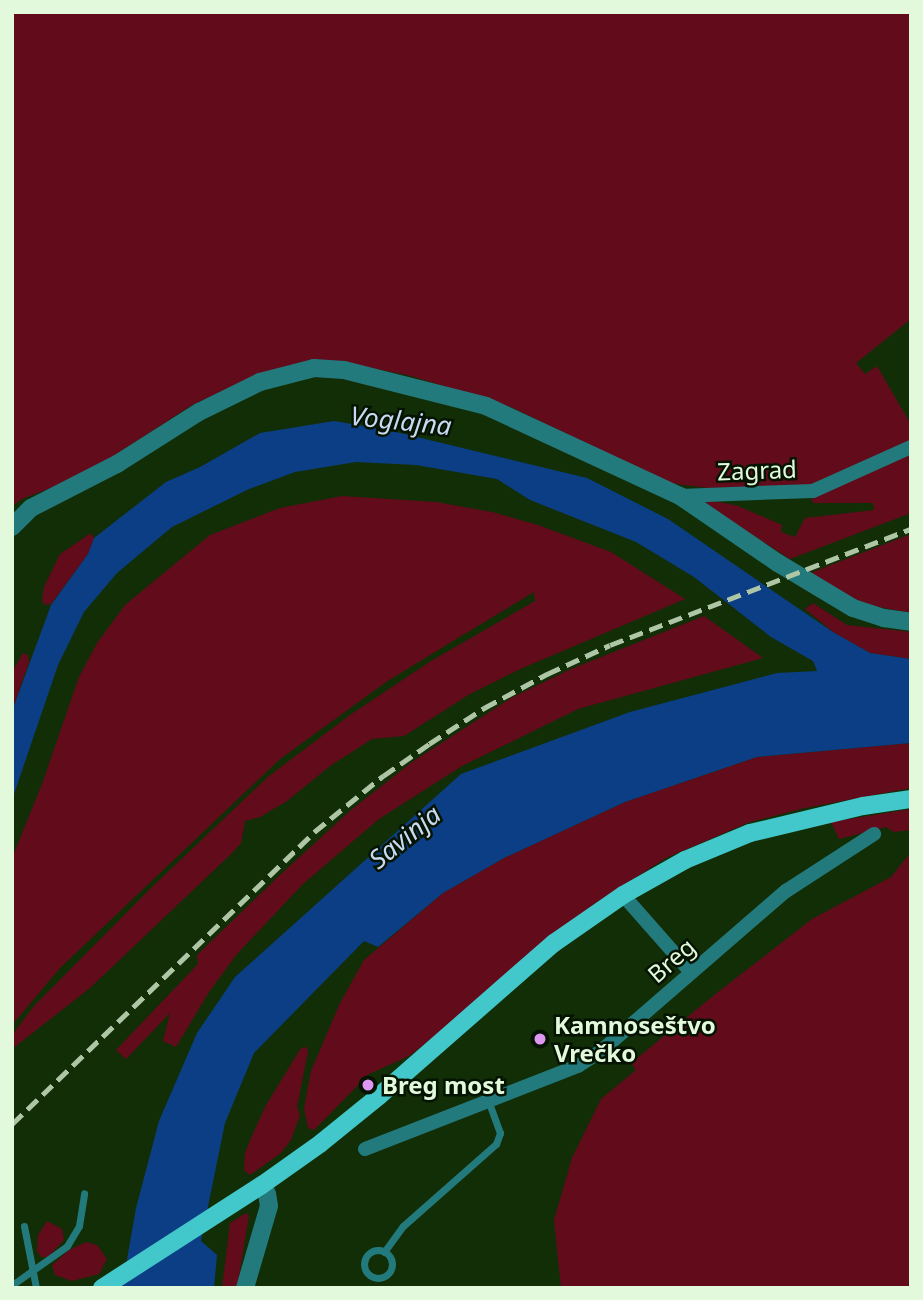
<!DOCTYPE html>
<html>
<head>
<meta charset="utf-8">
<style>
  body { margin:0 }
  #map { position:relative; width:923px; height:1300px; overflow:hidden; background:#122e07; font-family:"Noto Sans",sans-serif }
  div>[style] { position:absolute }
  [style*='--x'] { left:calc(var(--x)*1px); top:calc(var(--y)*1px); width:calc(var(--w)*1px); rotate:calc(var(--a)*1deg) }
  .green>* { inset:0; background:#610b1b }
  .water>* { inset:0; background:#0b3e84 }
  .service>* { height:7px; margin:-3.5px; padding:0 3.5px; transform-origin:3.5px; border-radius:3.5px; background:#237a7d }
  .service>.ring { margin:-3.5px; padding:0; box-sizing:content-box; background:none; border:7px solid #237a7d; border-radius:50% }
  .minor>* { height:14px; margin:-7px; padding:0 7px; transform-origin:7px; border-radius:7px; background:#237a7d }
  .tertiary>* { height:18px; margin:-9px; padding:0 9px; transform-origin:9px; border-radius:9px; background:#237a7d }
  .primary>* { height:18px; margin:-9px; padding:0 9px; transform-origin:9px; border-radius:9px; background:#42c7cb }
  .rail>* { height:4.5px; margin-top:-2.25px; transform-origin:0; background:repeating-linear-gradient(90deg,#aec5a6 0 14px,transparent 0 21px) }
  .dots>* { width:19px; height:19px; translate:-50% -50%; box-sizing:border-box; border:4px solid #051402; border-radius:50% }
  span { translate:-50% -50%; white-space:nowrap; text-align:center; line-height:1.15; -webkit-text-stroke:5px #051402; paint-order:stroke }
  .street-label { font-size:24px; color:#e3f9dc }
  .poi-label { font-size:24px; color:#e3f9dc; font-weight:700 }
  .left { translate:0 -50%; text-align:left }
  .water-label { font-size:26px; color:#c8d9f1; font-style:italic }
  .frame { position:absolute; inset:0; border:14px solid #e3f9dc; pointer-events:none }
</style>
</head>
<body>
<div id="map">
  <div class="green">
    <i style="clip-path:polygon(12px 12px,911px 12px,911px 319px,856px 363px,865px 374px,877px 366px,910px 423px,911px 441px,807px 486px,709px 488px,668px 483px,511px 407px,411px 376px,362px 366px,259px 374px,192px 405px,84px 475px,22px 499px,12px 506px)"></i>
    <i style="clip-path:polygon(911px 452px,911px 513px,790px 559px,703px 503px,714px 501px,738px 506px,782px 525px,781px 532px,795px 537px,805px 518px,874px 510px,873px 503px,813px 503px,811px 496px)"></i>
    <i style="clip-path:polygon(342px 496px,436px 502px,492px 512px,538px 525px,611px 552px,685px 599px,518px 670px,470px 694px,404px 736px,372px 739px,330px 766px,287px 801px,260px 817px,245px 821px,241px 843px,231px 854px,90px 988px,12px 1049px,12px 1035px,34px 1006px,151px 888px,269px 776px,350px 715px,431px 661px,535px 601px,534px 592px,448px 644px,386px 682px,280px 759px,60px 968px,12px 1025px,12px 858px,42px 784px,79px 677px,97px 643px,125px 605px,210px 535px,280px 508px)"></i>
    <i style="clip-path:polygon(91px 533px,94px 538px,88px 554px,51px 604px,45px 605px,42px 601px,44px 587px,60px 554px)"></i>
    <i style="clip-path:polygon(911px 534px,911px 613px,863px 604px,810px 573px)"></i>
    <i style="clip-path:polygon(813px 603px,847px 625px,911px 632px,911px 659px,870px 653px,833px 632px,805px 609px)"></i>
    <i style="clip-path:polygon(704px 616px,763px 658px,578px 709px,462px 766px,379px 819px,303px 884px,237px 954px,209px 992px,176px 1047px,163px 1041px,170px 1013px,126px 1059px,116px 1050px,198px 964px,197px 955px,281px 874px,351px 810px,412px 762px,511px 698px,571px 669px)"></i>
    <i style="clip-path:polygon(23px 653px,28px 655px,29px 662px,12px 711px,12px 672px)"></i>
    <i style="clip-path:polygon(911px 743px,911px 788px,805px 808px,750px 822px,666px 858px,594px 904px,431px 1039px,409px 1056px,369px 1074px,314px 1130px,308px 1128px,304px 1108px,311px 1071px,340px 1003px,364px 960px,443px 893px,504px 858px,625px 802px,757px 757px)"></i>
    <i style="clip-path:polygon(911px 809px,911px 830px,894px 832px,886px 827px,839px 839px,831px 822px)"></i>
    <i style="clip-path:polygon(911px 852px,911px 1288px,561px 1288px,554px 1220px,572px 1158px,601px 1099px,636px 1070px,631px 1063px,713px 996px,812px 919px,891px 877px)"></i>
    <i style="clip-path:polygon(307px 1047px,308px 1052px,297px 1107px,300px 1115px,291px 1140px,281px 1153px,250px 1175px,244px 1170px,245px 1153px,251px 1138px,266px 1105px,301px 1048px)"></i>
    <i style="clip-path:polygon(246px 1213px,249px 1216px,237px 1288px,222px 1288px,230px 1223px)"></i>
    <i style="clip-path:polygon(47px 1221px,62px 1229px,64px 1240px,48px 1257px,41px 1257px,37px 1251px,38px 1235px)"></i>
    <i style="clip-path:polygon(86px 1242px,97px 1245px,107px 1259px,99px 1274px,72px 1281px,55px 1275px,52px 1265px,69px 1250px)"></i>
  </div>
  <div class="water">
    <i style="clip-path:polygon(334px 421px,388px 430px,587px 478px,668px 519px,833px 632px,870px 653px,911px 659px,911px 743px,757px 757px,625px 802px,504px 858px,443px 893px,378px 947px,364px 941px,254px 1053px,225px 1123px,201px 1241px,217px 1255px,214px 1288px,122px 1288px,136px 1208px,159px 1121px,197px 1033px,235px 977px,461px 774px,630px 712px,777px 673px,817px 671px,813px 661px,771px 637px,694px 577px,636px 542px,530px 500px,497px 479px,416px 465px,356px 462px,295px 472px,249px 489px,172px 527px,117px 573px,84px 612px,58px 665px,12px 800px,12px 711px,51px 605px,88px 554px,94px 538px,166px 482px,200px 467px,260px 433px)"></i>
  </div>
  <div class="service">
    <i style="--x:24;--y:1226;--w:63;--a:79"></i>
    <i class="ring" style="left:364px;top:1250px;width:21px;height:21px"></i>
    <i style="--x:384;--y:1252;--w:32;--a:-54"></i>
    <i style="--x:403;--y:1226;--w:124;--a:-41.4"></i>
    <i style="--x:496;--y:1144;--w:12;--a:-70"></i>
    <i style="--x:500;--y:1133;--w:32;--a:-110"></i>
    <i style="--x:12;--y:1285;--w:67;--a:-35.3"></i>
    <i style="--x:67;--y:1246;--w:23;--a:-59"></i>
    <i style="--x:79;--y:1226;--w:33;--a:-81"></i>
  </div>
  <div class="minor">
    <i style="--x:680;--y:496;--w:133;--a:-2.2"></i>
    <i style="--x:813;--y:491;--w:107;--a:-24.2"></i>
    <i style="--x:623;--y:895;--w:103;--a:48.6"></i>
    <i style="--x:365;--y:1149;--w:229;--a:-21.3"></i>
    <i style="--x:578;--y:1066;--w:27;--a:-33"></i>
    <i style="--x:601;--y:1051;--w:245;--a:-40.9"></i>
    <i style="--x:786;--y:891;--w:105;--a:-32.9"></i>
  </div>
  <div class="tertiary">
    <i style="--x:12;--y:527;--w:27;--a:-45"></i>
    <i style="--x:31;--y:508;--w:97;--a:-27.1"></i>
    <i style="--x:117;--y:464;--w:97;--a:-32.4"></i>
    <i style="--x:199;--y:412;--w:68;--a:-26.2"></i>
    <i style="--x:260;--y:382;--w:56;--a:-14.5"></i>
    <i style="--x:314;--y:368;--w:30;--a:4"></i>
    <i style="--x:344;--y:370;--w:146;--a:14.2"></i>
    <i style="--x:486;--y:406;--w:214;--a:24.9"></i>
    <i style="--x:680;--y:496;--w:119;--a:34.4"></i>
    <i style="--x:778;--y:563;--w:87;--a:31"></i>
    <i style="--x:853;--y:608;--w:33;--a:18"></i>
    <i style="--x:884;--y:618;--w:27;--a:8"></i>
    <i style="--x:245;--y:1288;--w:85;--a:-73.7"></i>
    <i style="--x:269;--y:1206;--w:12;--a:-99"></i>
    <i style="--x:267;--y:1194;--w:10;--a:-119"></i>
  </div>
  <div class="primary">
    <i style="--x:102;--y:1288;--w:190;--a:-32.8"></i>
    <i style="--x:262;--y:1185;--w:72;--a:-35.4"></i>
    <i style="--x:321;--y:1143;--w:75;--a:-39"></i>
    <i style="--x:379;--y:1096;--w:232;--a:-41.2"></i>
    <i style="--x:554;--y:943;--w:84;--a:-34.8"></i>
    <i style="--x:623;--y:895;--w:71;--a:-29.4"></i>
    <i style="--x:685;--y:860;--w:70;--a:-22.6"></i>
    <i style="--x:750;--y:833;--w:116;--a:-13.4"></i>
    <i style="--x:863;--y:806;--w:49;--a:-8.3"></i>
  </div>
  <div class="rail">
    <i style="--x:12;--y:1124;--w:420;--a:-44"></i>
    <i style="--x:314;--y:832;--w:89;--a:-39.1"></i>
    <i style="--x:383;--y:776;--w:56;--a:-34.8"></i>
    <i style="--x:429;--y:744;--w:66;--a:-33.2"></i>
    <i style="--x:484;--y:708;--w:72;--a:-28.4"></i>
    <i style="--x:547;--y:674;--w:69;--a:-24.7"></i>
    <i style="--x:610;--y:645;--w:323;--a:-21.1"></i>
  </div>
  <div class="dots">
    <i style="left:540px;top:1039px;background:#de98f2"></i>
    <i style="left:368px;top:1085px;background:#de98f2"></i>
  </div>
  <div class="street-label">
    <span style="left:757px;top:470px;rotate:-2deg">Zagrad</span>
    <span style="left:671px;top:960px;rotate:-41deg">Breg</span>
  </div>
  <div class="poi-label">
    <span class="left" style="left:554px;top:1039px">Kamnoseštvo<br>Vrečko</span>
    <span class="left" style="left:382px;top:1085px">Breg most</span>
  </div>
  <div class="water-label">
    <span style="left:401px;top:421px;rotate:6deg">Voglajna</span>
    <span style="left:405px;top:837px;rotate:-39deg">Savinja</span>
  </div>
  <div class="frame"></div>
</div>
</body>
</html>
